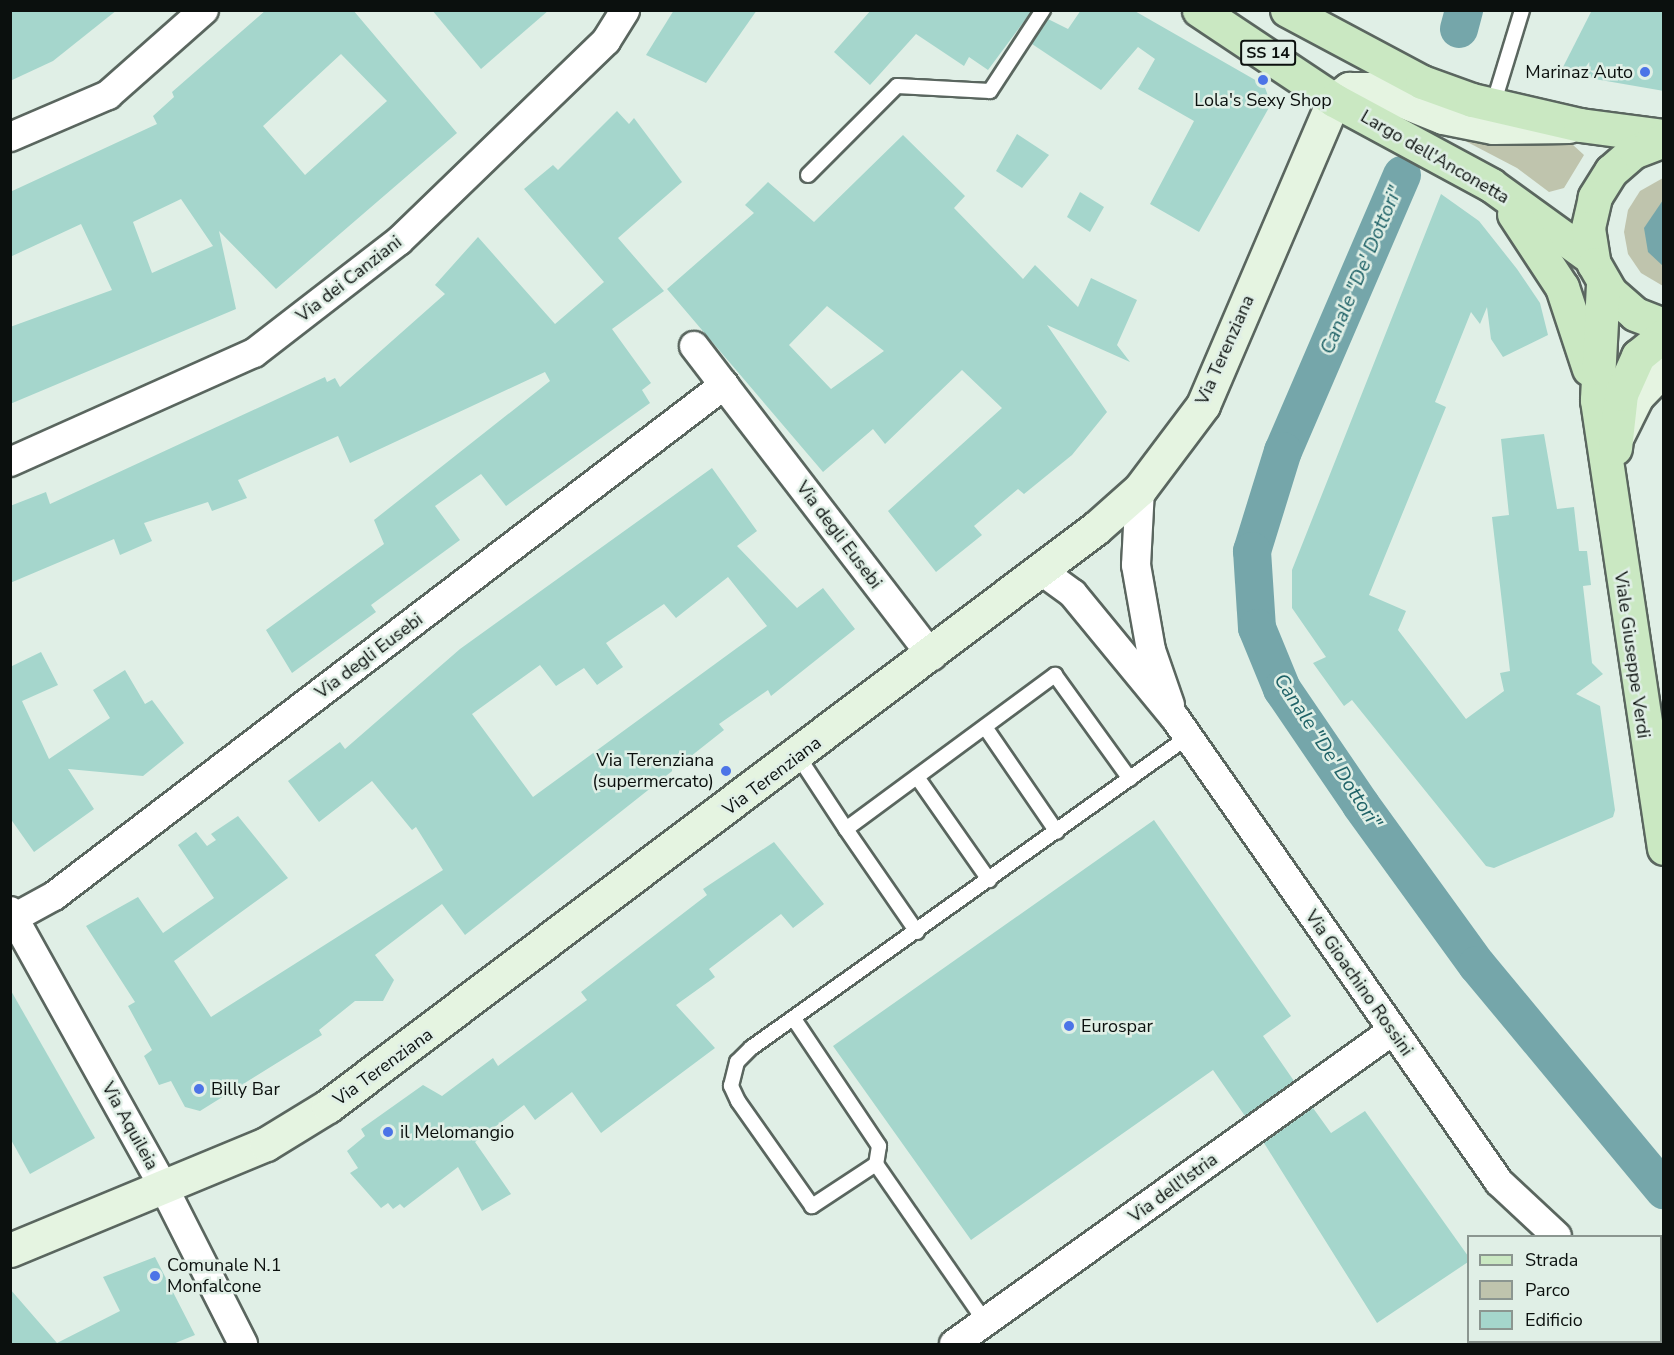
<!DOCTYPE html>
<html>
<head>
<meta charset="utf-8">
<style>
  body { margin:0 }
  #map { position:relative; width:1674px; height:1355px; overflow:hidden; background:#e0efe6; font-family:"Nunito Sans",sans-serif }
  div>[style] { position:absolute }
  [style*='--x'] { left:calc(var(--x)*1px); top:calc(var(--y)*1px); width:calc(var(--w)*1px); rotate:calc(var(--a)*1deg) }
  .green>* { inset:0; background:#bfc4ad }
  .water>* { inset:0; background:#75a6aa }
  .canal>* { height:38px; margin:-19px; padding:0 19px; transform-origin:19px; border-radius:19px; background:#75a6aa }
  .building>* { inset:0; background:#a5d6cc }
  .roads { filter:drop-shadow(2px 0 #5a665f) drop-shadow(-2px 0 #5a665f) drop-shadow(0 2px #5a665f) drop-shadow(0 -2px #5a665f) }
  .lane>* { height:14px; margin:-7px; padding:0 7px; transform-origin:7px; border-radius:7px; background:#fff }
  .street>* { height:28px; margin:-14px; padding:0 14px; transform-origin:14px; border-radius:14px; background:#fff }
  .secondary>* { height:33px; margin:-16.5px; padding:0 16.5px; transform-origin:16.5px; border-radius:16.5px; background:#e5f4e1 }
  .primary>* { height:33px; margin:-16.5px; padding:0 16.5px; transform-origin:16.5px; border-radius:16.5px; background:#cae8c2 }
  .dots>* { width:16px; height:16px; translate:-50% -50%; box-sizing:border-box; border:3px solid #e0efe6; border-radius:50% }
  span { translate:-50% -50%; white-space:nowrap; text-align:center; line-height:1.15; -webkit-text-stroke:5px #e0efe6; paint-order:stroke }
  .shield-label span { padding:2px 4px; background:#e0efe6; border:2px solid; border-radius:4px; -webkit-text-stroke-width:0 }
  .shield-label { font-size:16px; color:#0b100e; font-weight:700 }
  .poi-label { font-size:18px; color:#0b100e }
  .right { translate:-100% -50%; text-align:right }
  .left { translate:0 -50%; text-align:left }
  .street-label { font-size:18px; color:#0b100e }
  .water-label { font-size:20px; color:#1f6267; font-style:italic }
  .frame { position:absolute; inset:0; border:12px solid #0b100e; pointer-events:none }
  .legend { position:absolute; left:1467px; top:1235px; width:195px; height:108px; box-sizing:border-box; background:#e0efe6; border:2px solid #8b9690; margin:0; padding:8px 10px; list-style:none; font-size:18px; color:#0b100e }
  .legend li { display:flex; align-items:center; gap:12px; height:30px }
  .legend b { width:30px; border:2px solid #8b9690 }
</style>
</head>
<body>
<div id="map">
  <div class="green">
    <i style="clip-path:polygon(1450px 133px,1572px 144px,1584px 155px,1564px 188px,1549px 192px,1517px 168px)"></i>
    <i style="clip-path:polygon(1663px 178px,1663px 286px,1641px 273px,1628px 254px,1624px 232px,1628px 210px,1640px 191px)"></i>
  </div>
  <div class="water">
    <i style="clip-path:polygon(1663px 200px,1663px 266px,1648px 252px,1644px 228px)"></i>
  </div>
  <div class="canal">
    <i style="--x:1459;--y:29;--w:20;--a:-75"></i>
    <i style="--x:1402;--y:175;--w:301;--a:113.3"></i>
    <i style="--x:1283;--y:451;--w:105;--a:107.2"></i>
    <i style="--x:1252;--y:551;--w:77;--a:86.3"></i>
    <i style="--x:1257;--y:628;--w:66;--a:67.7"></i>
    <i style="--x:1282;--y:689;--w:140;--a:55.7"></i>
    <i style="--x:1361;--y:805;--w:198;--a:54.1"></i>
    <i style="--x:1477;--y:965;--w:293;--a:50.3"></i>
  </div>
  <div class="building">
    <i style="clip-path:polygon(10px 10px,117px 10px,53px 61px,10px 81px)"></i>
    <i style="clip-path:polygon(evenodd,266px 10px,353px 10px,457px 133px,276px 289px,219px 231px,236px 309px,10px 404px,10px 327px,112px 290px,81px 224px,10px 257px,10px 192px,157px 124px,153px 116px,174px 97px,172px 92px,266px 10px,341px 54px,387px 101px,305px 175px,263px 126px,341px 54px,266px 10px,181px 199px,213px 246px,152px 273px,133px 222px,181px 199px)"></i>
    <i style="clip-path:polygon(432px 10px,549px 10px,481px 69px)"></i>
    <i style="clip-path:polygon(674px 10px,757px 10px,706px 83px,646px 55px)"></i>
    <i style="clip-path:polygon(871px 10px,1029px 10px,1031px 12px,988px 70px,969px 57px,964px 66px,916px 34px,870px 85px,834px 52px)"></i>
    <i style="clip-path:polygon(1081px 10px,1133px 10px,1264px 85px,1271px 104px,1199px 232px,1150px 204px,1194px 121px,1138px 89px,1155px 59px,1138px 47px,1101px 90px,1032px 44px,1048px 19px,1068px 29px)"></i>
    <i style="clip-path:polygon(1592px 10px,1664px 10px,1664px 91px,1560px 73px)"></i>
    <i style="clip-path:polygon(617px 111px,629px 124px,634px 118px,682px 182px,618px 238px,664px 291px,612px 329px,651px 383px,642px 390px,650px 403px,506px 506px,481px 474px,435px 506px,460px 540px,371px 605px,376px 612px,292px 673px,266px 630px,384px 544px,374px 520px,550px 381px,545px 372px,350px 463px,338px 436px,238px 480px,247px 498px,212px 511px,208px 502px,144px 523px,152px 541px,120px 555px,114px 539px,10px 583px,10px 506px,46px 492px,50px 504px,325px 377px,327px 382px,335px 378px,340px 387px,445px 294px,435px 285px,478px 237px,555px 324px,604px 282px,524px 189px,553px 165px,558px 170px)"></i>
    <i style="clip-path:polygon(1017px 134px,1049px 155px,1022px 188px,996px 171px)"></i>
    <i style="clip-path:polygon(evenodd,903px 135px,965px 196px,954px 208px,1023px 279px,1035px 265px,1078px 307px,1091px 278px,1137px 300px,1117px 345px,1130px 362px,1047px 325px,1107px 412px,1072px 455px,1024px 494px,1018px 489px,974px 526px,982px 535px,936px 572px,888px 511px,1002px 408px,962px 370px,885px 444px,873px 429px,823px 472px,667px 289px,754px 213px,745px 205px,768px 182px,814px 222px,903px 135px,827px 306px,884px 351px,831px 389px,789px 345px,827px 306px)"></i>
    <i style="clip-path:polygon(1080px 192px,1104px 207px,1090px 232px,1067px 217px)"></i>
    <i style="clip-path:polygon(1441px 194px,1479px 221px,1517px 269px,1540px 303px,1548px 335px,1503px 357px,1491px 339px,1487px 307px,1480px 324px,1471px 312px,1435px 402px,1446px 407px,1369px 595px,1406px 611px,1398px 630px,1466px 719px,1504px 691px,1500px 673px,1510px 671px,1492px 517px,1509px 515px,1501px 439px,1544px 434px,1557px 509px,1574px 507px,1579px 551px,1587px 551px,1591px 585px,1583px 586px,1592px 663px,1603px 674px,1576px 694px,1600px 706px,1615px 810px,1613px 817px,1494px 868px,1486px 866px,1352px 700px,1344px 706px,1313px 663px,1326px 657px,1292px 608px,1292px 570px)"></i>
    <i style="clip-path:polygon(evenodd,712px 468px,757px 531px,737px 546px,797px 608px,823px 588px,855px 629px,771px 696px,768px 690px,719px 724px,724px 730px,465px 935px,442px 904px,375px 955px,394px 980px,383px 1001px,355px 1001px,319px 1030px,322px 1035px,200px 1111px,185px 1107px,171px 1081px,159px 1085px,144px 1056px,152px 1050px,128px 1006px,135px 1002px,86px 926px,138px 897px,163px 933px,214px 898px,178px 845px,196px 832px,207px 846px,216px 840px,211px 834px,238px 816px,288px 878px,174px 961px,211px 1017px,443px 870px,416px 827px,412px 830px,372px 781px,319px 822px,288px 781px,340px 742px,345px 749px,460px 649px,712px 468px,728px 577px,767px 626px,533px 797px,472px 714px,540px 665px,556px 686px,584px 668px,597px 685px,623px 667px,606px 643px,664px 604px,676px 618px,728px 577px)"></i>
    <i style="clip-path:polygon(41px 652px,58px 685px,22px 701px,49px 759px,110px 718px,93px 690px,125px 670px,145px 704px,152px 700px,184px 743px,143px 776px,68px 769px,94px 809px,34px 852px,10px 818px,10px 667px)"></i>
    <i style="clip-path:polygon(1154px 820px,1291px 1016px,1263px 1036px,1294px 1081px,1245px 1116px,1213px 1070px,971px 1240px,833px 1046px)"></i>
    <i style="clip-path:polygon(774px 842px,824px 904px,793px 928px,781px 914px,709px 969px,715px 977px,676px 1005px,715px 1048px,601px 1133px,572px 1092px,535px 1120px,524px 1105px,475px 1142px,511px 1194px,482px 1211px,458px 1167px,404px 1208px,400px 1204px,393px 1209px,388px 1203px,381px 1208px,350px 1173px,358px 1168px,347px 1151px,365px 1136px,361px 1129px,423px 1085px,442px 1096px,493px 1058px,498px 1066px,587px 1000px,581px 992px,707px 895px,703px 889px)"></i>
    <i style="clip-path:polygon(10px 989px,95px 1138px,30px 1174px,10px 1138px)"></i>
    <i style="clip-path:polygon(1313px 1108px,1331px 1133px,1365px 1111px,1468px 1256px,1468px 1262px,1377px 1323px,1264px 1143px)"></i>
    <i style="clip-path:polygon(155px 1257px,195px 1335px,173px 1344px,10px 1344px,10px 1289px,57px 1343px,120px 1311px,103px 1277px)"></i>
  </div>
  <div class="roads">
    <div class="lane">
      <i style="--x:1493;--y:105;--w:99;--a:-73"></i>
      <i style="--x:808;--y:175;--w:126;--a:-45"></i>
      <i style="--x:897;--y:86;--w:93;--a:3.1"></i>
      <i style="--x:990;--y:91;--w:97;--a:-56.8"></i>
      <i style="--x:985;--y:727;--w:127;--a:55.6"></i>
      <i style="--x:798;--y:756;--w:87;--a:56.7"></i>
      <i style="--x:917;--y:777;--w:126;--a:55"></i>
      <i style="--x:917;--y:932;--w:125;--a:-124.6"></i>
      <i style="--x:846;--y:829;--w:260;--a:-36.4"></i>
      <i style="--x:1055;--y:675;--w:128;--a:54.2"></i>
      <i style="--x:794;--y:1019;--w:153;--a:56.2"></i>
      <i style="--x:879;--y:1146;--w:18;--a:99"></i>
      <i style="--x:876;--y:1164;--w:77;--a:146.7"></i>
      <i style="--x:812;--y:1206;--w:128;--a:-125.2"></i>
      <i style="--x:738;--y:1101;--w:17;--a:-115"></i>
      <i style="--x:731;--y:1086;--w:25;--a:-76"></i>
      <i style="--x:737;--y:1062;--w:20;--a:-45"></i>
      <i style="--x:751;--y:1048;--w:538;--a:-35.46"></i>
      <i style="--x:876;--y:1164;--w:193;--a:55.3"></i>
    </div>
    <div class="street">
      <i style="--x:10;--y:137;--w:107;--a:-23.2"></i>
      <i style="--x:108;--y:95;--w:128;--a:-41.5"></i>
      <i style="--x:694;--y:346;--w:391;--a:52.5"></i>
      <i style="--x:10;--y:462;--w:267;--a:-24.1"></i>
      <i style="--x:254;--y:353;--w:183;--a:-37.7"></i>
      <i style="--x:399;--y:241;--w:288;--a:-44"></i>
      <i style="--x:606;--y:41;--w:36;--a:-58"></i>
      <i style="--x:1140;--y:489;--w:76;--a:93"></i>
      <i style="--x:1136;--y:565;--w:86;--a:80"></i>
      <i style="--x:1151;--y:650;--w:58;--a:70.9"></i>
      <i style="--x:1043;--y:572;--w:37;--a:36"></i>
      <i style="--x:1073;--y:594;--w:161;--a:50.6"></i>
      <i style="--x:1175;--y:718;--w:566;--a:55.07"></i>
      <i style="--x:1499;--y:1182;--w:79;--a:43"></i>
      <i style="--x:10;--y:911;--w:315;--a:60.9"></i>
      <i style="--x:163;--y:1186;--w:177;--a:63.1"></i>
      <i style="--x:10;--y:920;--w:50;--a:-28.6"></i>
      <i style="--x:54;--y:896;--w:843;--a:-37.33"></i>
      <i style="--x:1660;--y:1327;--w:5;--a:37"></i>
      <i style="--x:954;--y:1344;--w:538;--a:-35.55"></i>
    </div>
    <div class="secondary">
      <i style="--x:1618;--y:434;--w:42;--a:-63.4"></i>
      <i style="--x:1637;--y:396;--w:39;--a:-46"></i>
      <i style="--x:10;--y:1250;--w:277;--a:-22.5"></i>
      <i style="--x:266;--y:1144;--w:73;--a:-31.5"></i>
      <i style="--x:328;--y:1106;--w:961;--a:-36.97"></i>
      <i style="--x:1096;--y:528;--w:59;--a:-41.6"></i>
      <i style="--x:1140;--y:489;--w:105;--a:-53.1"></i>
      <i style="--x:1203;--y:405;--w:332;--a:-66.8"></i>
      <i style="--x:1334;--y:100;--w:19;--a:-36"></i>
      <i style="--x:1349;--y:89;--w:24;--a:0"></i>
      <i style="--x:1373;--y:89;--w:75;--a:21.8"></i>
      <i style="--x:1443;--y:117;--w:51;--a:11.3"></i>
      <i style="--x:1493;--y:127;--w:76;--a:-0.8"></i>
    </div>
    <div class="primary">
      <i style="--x:1199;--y:10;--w:162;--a:33.7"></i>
      <i style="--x:1334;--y:100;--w:179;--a:28.4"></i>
      <i style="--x:1491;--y:185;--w:125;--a:35.9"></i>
      <i style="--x:1287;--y:10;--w:153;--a:28.1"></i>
      <i style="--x:1422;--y:82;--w:53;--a:19.8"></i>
      <i style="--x:1472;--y:100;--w:111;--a:13"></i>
      <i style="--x:1580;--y:125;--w:85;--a:7.5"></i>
      <i style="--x:1664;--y:140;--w:33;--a:159"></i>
      <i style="--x:1633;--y:152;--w:29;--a:139"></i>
      <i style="--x:1611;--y:171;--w:31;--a:122"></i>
      <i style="--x:1595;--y:197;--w:32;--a:103"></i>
      <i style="--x:1588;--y:228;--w:36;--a:81"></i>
      <i style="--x:1594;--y:264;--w:32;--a:60"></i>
      <i style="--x:1610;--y:292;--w:33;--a:41"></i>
      <i style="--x:1635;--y:314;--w:31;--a:21"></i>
      <i style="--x:1514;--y:214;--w:87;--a:56.7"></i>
      <i style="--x:1562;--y:287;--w:86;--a:71.8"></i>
      <i style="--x:1603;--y:284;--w:116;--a:93"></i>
      <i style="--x:1597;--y:400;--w:453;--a:81.5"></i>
      <i style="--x:1615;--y:448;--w:54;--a:-83.7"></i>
      <i style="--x:1621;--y:394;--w:42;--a:-65.9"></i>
      <i style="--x:1638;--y:356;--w:33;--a:-39"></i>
    </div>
  </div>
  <div class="dots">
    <i style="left:1645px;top:72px;background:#4c74e7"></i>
    <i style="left:1263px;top:80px;background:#4c74e7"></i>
    <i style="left:726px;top:771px;background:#4c74e7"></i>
    <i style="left:1069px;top:1026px;background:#4c74e7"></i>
    <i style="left:199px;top:1089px;background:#4c74e7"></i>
    <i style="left:388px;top:1132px;background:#4c74e7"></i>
    <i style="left:155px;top:1276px;background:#4c74e7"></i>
  </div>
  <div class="shield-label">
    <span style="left:1268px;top:53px">SS 14</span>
  </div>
  <div class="poi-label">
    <span class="right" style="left:1633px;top:72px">Marinaz Auto</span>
    <span style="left:1263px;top:100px">Lola's Sexy Shop</span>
    <span class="right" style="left:714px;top:771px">Via Terenziana<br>(supermercato)</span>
    <span class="left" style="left:1081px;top:1026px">Eurospar</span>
    <span class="left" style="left:211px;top:1089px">Billy Bar</span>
    <span class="left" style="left:400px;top:1132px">il Melomangio</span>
    <span class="left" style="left:167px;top:1276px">Comunale N.1<br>Monfalcone</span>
  </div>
  <div class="street-label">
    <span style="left:1435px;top:157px;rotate:30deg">Largo dell'Anconetta</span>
    <span style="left:349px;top:279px;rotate:-38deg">Via dei Canziani</span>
    <span style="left:1225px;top:350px;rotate:-66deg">Via Terenziana</span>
    <span style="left:839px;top:535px;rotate:53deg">Via degli Eusebi</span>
    <span style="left:1632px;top:655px;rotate:82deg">Viale Giuseppe Verdi</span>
    <span style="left:369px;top:656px;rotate:-37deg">Via degli Eusebi</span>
    <span style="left:772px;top:776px;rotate:-37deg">Via Terenziana</span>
    <span style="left:1359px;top:983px;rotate:55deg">Via Gioachino Rossini</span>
    <span style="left:383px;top:1067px;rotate:-36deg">Via Terenziana</span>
    <span style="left:130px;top:1126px;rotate:61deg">Via Aquileia</span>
    <span style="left:1173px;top:1188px;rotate:-36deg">Via dell'Istria</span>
  </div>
  <div class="water-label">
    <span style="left:1361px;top:270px;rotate:-67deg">Canale "De' Dottori"</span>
    <span style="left:1328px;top:751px;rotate:57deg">Canale "De' Dottori"</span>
  </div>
  <div class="frame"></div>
  <ul class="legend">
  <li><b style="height:8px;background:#cae8c2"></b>Strada</li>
  <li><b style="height:16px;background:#bfc4ad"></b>Parco</li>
  <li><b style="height:16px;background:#a5d6cc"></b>Edificio</li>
  </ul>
</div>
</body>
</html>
